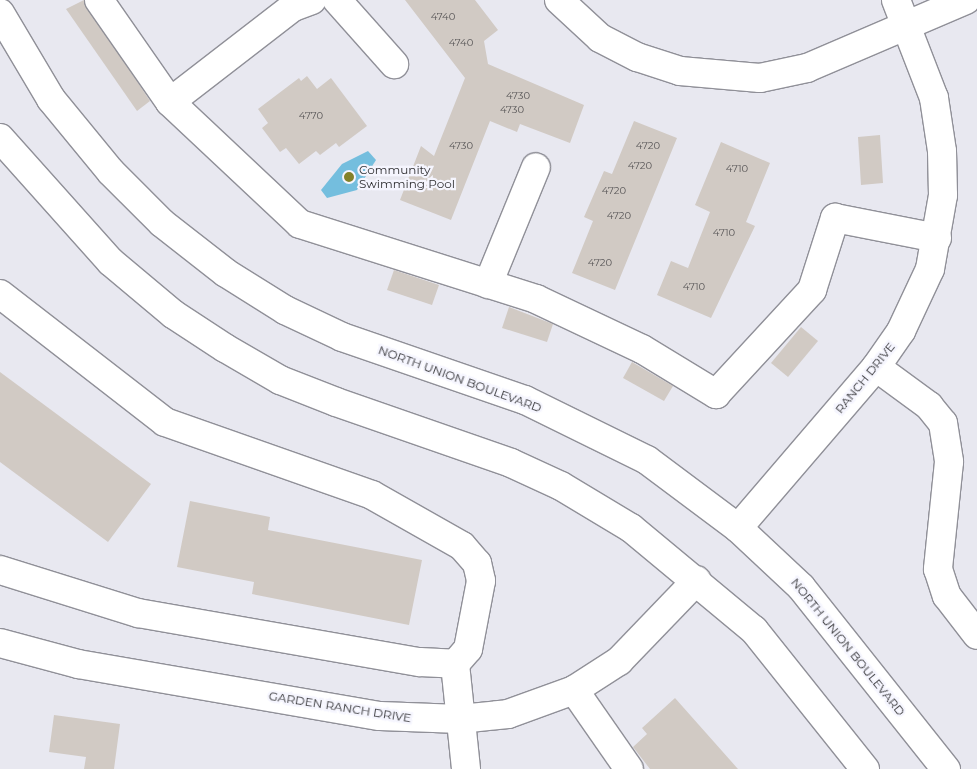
<!DOCTYPE html>
<html>
<head>
<meta charset="utf-8">
<style>
  body { margin:0 }
  #map { position:relative; width:977px; height:769px; overflow:hidden; background:#e8e8f0; font-family:Montserrat,sans-serif }
  div>[style] { position:absolute }
  [style*='--x'] { left:calc(var(--x)*1px); top:calc(var(--y)*1px); width:calc(var(--w)*1px); rotate:calc(var(--a)*1deg) }
  .water>* { inset:0; background:#74bede }
  .building>* { inset:0; background:#d1cac4 }
  .roads { filter:drop-shadow(1px 0 #909098) drop-shadow(-1px 0 #909098) drop-shadow(0 1px #909098) drop-shadow(0 -1px #909098) }
  .minor>* { height:28px; margin:-14px; padding:0 14px; transform-origin:14px; border-radius:14px; background:#fff }
  .major>* { height:28px; margin:-14px; padding:0 14px; transform-origin:14px; border-radius:14px; background:#fff }
  .dots>* { width:14px; height:14px; translate:-50% -50%; box-sizing:border-box; border:2px solid #f5f5fe; border-radius:50% }
  span { translate:-50% -50%; white-space:nowrap; text-align:center; line-height:1.15; -webkit-text-stroke:4.5px #f5f5fe; paint-order:stroke }
  .number-label { font-size:10px; color:#595758 }
  .number-label span { -webkit-text-stroke-width:0 }
  .poi-label { font-size:12px; color:#313134 }
  .left { translate:0 -50%; text-align:left }
  .street-label { font-size:12px; color:#313134 }
</style>
</head>
<body>
<div id="map">
  <div class="water">
    <i style="clip-path:polygon(368px 151px,376px 160px,357px 190px,327px 198px,321px 190px,342px 164px)"></i>
  </div>
  <div class="building">
    <i style="clip-path:polygon(84px 0,150px 101px,137px 111px,66px 9px)"></i>
    <i style="clip-path:polygon(405px 0,475px 0,498px 30px,484px 41px,488px 64px,584px 105px,570px 143px,520px 124px,517px 132px,490px 121px,451px 220px,400px 200px,421px 146px,434px 156px,465px 78px)"></i>
    <i style="clip-path:polygon(307px 76px,317px 89px,331px 78px,367px 126px,339px 147px,336px 143px,320px 155px,316px 151px,299px 164px,286px 148px,280px 152px,262px 128px,268px 123px,258px 109px,299px 78px,301px 81px)"></i>
    <i style="clip-path:polygon(634px 121px,677px 138px,615px 290px,572px 273px,593px 221px,584px 217px,604px 171px,612px 174px)"></i>
    <i style="clip-path:polygon(880px 135px,883px 183px,861px 185px,858px 137px)"></i>
    <i style="clip-path:polygon(721px 142px,770px 163px,746px 222px,755px 226px,711px 318px,657px 295px,671px 261px,688px 268px,710px 212px,695px 205px)"></i>
    <i style="clip-path:polygon(394px 270px,439px 285px,432px 305px,387px 290px)"></i>
    <i style="clip-path:polygon(509px 307px,553px 324px,547px 342px,502px 328px)"></i>
    <i style="clip-path:polygon(801px 327px,818px 341px,788px 377px,771px 363px)"></i>
    <i style="clip-path:polygon(632px 362px,673px 386px,664px 401px,623px 378px)"></i>
    <i style="clip-path:polygon(0 372px,151px 484px,108px 542px,0 462px)"></i>
    <i style="clip-path:polygon(190px 501px,270px 517px,268px 530px,422px 560px,409px 625px,252px 594px,254px 582px,177px 567px)"></i>
    <i style="clip-path:polygon(675px 698px,738px 769px,650px 769px,633px 747px,647px 734px,642px 728px)"></i>
    <i style="clip-path:polygon(54px 715px,120px 724px,114px 769px,84px 769px,86px 757px,49px 752px)"></i>
  </div>
  <div class="roads">
    <div class="minor">
      <i style="--x:99;--y:0;--w:124;--a:55.2"></i>
      <i style="--x:170;--y:102;--w:178;--a:43.2"></i>
      <i style="--x:300;--y:224;--w:248;--a:17.6"></i>
      <i style="--x:536;--y:299;--w:117;--a:25.3"></i>
      <i style="--x:642;--y:349;--w:87;--a:31.3"></i>
      <i style="--x:716;--y:394;--w:142;--a:-47.3"></i>
      <i style="--x:812;--y:290;--w:76;--a:-72.3"></i>
      <i style="--x:835;--y:218;--w:104;--a:11.1"></i>
      <i style="--x:337;--y:0;--w:86;--a:48.3"></i>
      <i style="--x:559;--y:0;--w:56;--a:42.8"></i>
      <i style="--x:600;--y:38;--w:42;--a:27.2"></i>
      <i style="--x:637;--y:57;--w:45;--a:18"></i>
      <i style="--x:680;--y:71;--w:80;--a:5"></i>
      <i style="--x:760;--y:78;--w:48;--a:-12"></i>
      <i style="--x:807;--y:68;--w:173;--a:-23.2"></i>
      <i style="--x:170;--y:102;--w:155;--a:-37.7"></i>
      <i style="--x:293;--y:7;--w:20;--a:-20"></i>
      <i style="--x:488;--y:284;--w:126;--a:-67.7"></i>
      <i style="--x:0;--y:294;--w:209;--a:37.8"></i>
      <i style="--x:165;--y:422;--w:219;--a:19.4"></i>
      <i style="--x:372;--y:495;--w:103;--a:29.5"></i>
      <i style="--x:462;--y:546;--w:23;--a:49"></i>
      <i style="--x:477;--y:563;--w:18;--a:77"></i>
      <i style="--x:481;--y:581;--w:69;--a:100.8"></i>
      <i style="--x:468;--y:649;--w:20;--a:131"></i>
      <i style="--x:455;--y:664;--w:106;--a:84"></i>
      <i style="--x:876;--y:367;--w:66;--a:36.3"></i>
      <i style="--x:929;--y:406;--w:22;--a:51"></i>
      <i style="--x:943;--y:423;--w:39;--a:81"></i>
      <i style="--x:949;--y:462;--w:108;--a:95.9"></i>
      <i style="--x:938;--y:569;--w:28;--a:72"></i>
      <i style="--x:947;--y:596;--w:49;--a:52.4"></i>
      <i style="--x:738;--y:528;--w:212;--a:-49.4"></i>
      <i style="--x:876;--y:367;--w:44;--a:-55.2"></i>
      <i style="--x:901;--y:331;--w:68;--a:-64.9"></i>
      <i style="--x:930;--y:269;--w:75;--a:-80"></i>
      <i style="--x:943;--y:195;--w:44;--a:-91.3"></i>
      <i style="--x:942;--y:151;--w:54;--a:-98.6"></i>
      <i style="--x:934;--y:98;--w:105;--a:-111.2"></i>
      <i style="--x:0;--y:570;--w:145;--a:17.3"></i>
      <i style="--x:138;--y:613;--w:286;--a:9.9"></i>
      <i style="--x:420;--y:662;--w:35;--a:3"></i>
      <i style="--x:0;--y:643;--w:81;--a:15.1"></i>
      <i style="--x:78;--y:664;--w:306;--a:9.8"></i>
      <i style="--x:380;--y:716;--w:80;--a:2.1"></i>
      <i style="--x:460;--y:719;--w:48;--a:-5.9"></i>
      <i style="--x:508;--y:714;--w:70;--a:-20"></i>
      <i style="--x:574;--y:690;--w:54;--a:-32.8"></i>
      <i style="--x:619;--y:661;--w:112;--a:-46.1"></i>
      <i style="--x:574;--y:690;--w:96;--a:55.2"></i>
    </div>
    <div class="major">
      <i style="--x:0;--y:13;--w:100;--a:59.3"></i>
      <i style="--x:51;--y:99;--w:94;--a:50.6"></i>
      <i style="--x:111;--y:172;--w:72;--a:45"></i>
      <i style="--x:162;--y:223;--w:81;--a:38"></i>
      <i style="--x:226;--y:273;--w:70;--a:32.1"></i>
      <i style="--x:285;--y:310;--w:63;--a:25.3"></i>
      <i style="--x:342;--y:337;--w:194;--a:19"></i>
      <i style="--x:525;--y:400;--w:136;--a:26.2"></i>
      <i style="--x:647;--y:460;--w:114;--a:36.8"></i>
      <i style="--x:738;--y:528;--w:86;--a:43.1"></i>
      <i style="--x:801;--y:587;--w:233;--a:51.5"></i>
      <i style="--x:0;--y:138;--w:166;--a:48.2"></i>
      <i style="--x:111;--y:262;--w:81;--a:40"></i>
      <i style="--x:173;--y:314;--w:62;--a:33.2"></i>
      <i style="--x:225;--y:348;--w:64;--a:30.2"></i>
      <i style="--x:280;--y:380;--w:60;--a:21.4"></i>
      <i style="--x:336;--y:402;--w:185;--a:19.2"></i>
      <i style="--x:511;--y:463;--w:55;--a:24.7"></i>
      <i style="--x:561;--y:486;--w:82;--a:31"></i>
      <i style="--x:631;--y:528;--w:160;--a:39.7"></i>
      <i style="--x:754;--y:630;--w:178;--a:51.4"></i>
    </div>
  </div>
  <div class="dots">
    <i style="left:349px;top:177px;background:#838129"></i>
  </div>
  <div class="number-label">
    <span style="left:443px;top:17px">4740</span>
    <span style="left:461px;top:43px">4740</span>
    <span style="left:518px;top:96px">4730</span>
    <span style="left:512px;top:110px">4730</span>
    <span style="left:311px;top:116px">4770</span>
    <span style="left:461px;top:146px">4730</span>
    <span style="left:648px;top:146px">4720</span>
    <span style="left:640px;top:166px">4720</span>
    <span style="left:737px;top:169px">4710</span>
    <span style="left:614px;top:191px">4720</span>
    <span style="left:619px;top:216px">4720</span>
    <span style="left:724px;top:233px">4710</span>
    <span style="left:600px;top:263px">4720</span>
    <span style="left:694px;top:287px">4710</span>
  </div>
  <div class="poi-label">
    <span class="left" style="left:359px;top:177px">Community<br>Swimming Pool</span>
  </div>
  <div class="street-label">
    <span style="left:865px;top:378px;rotate:-51deg">RANCH DRIVE</span>
    <span style="left:460px;top:379px;rotate:20deg">NORTH UNION BOULEVARD</span>
    <span style="left:848px;top:647px;rotate:51deg">NORTH UNION BOULEVARD</span>
    <span style="left:340px;top:707px;rotate:9deg">GARDEN RANCH DRIVE</span>
  </div>
</div>
</body>
</html>
